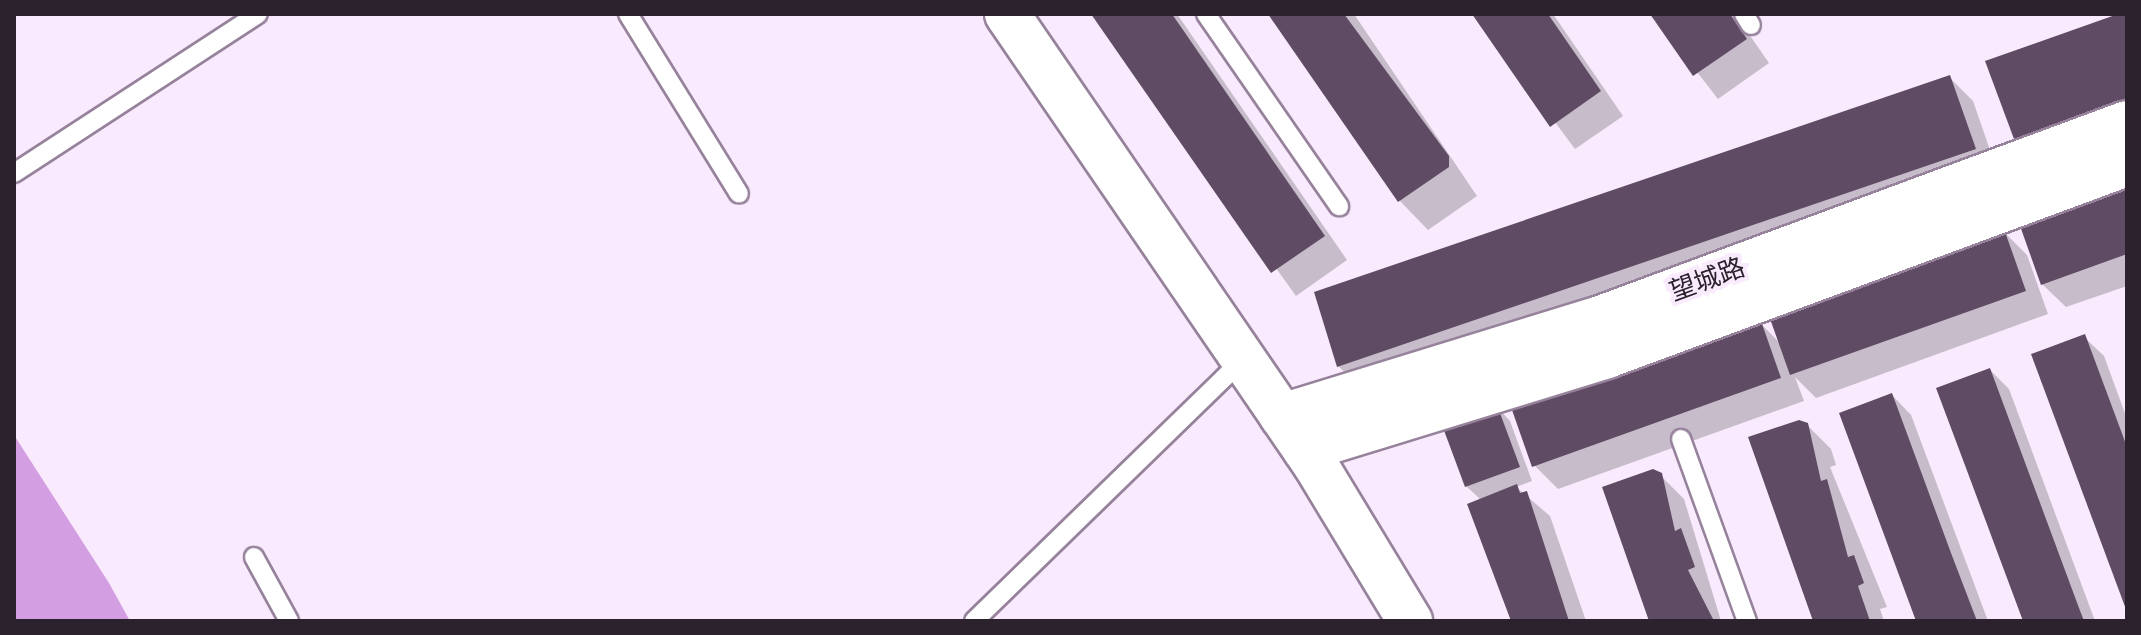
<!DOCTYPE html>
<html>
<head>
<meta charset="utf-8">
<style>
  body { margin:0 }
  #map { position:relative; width:2141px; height:635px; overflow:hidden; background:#f9ebfd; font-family:"PT Sans","Noto Sans SC",sans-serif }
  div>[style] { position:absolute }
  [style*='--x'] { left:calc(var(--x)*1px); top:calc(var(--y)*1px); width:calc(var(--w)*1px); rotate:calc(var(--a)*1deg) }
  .forest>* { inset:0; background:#d49ee2 }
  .shadow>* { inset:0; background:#0003 }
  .building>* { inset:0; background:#5f4c64 }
  .roads { filter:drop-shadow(2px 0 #97829c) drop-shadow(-2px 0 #97829c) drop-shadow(0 2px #97829c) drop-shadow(0 -2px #97829c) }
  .lane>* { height:18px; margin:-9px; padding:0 9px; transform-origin:9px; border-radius:9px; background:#fff }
  .secondary>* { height:44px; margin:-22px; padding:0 22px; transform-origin:22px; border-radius:22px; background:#fff }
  span { translate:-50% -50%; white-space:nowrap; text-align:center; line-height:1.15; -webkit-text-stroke:8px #f9ebfd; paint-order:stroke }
  .street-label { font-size:26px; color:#2b222d }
  .frame { position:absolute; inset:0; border:16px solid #2b222d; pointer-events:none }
</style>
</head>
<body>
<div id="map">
  <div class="forest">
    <i style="clip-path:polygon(14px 435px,109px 583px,130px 621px,14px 621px)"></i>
  </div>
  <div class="shadow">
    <i style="clip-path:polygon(1094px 14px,1177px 14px,1347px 260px,1296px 296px)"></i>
    <i style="clip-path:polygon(1270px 14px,1354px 14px,1477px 196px,1428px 230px,1400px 201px)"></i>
    <i style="clip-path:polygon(1474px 14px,1553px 14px,1623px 116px,1575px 149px)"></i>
    <i style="clip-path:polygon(1652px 14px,1735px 14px,1769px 63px,1718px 99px)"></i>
    <i style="clip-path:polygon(2127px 14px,2127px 130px,2039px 161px,2015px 138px)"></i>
    <i style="clip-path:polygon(1949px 77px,1973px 101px,1998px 173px,1358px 385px,1338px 366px)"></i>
    <i style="clip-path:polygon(2127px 187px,2127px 286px,2066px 307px,2042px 284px)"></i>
    <i style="clip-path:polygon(2003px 231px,2027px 255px,2048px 314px,1816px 398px,1795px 377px,1804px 401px,1558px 489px,1534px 465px,1760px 323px,1781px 344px)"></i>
    <i style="clip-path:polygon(2084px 337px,2104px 356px,2127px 419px,2127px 606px)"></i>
    <i style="clip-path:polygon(1990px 370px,2009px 389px,2095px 621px,2025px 621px)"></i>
    <i style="clip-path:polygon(1892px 395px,1911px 415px,1988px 621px,1918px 621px)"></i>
    <i style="clip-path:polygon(1497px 407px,1510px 421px,1532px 481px,1516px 487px,1550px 516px,1586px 621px,1513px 621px,1481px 500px,1466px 486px)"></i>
    <i style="clip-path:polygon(1807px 425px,1831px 449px,1836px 465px,1830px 467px,1887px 607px,1880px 609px,1884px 621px,1815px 621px)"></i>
    <i style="clip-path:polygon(1660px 475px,1684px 499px,1721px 621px,1651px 621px)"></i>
  </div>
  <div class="building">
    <i style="clip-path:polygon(1091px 14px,1172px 14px,1325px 236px,1271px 273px)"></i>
    <i style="clip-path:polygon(1268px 14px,1344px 14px,1449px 156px,1449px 167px,1398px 202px)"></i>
    <i style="clip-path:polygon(1472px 14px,1548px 14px,1601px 91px,1550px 127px)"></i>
    <i style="clip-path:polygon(1650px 14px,1730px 14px,1747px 39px,1693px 76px)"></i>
    <i style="clip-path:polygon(2118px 14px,2127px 14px,2127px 99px,2014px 139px,1985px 61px)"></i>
    <i style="clip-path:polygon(1950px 75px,1976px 149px,1337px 367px,1314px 292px)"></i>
    <i style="clip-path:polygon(2127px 185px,2127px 254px,2041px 285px,2019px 223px)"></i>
    <i style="clip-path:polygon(2004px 229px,2026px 291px,1790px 375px,1768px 313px)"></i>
    <i style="clip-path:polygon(1761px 321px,1781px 378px,1532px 467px,1512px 410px)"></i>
    <i style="clip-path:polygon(2085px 334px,2127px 447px,2127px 612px,2031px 354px)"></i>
    <i style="clip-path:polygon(1990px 368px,2079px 608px,2084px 621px,2023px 621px,1966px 468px,1936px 388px)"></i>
    <i style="clip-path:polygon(1892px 393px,1951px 553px,1977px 621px,1916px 621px,1839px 413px)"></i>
    <i style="clip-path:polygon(1497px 405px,1520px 467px,1465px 487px,1442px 425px)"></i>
    <i style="clip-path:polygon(1799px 420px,1808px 423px,1821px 481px,1827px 479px,1848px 557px,1854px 555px,1864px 583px,1858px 586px,1870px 621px,1813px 621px,1748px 437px)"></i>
    <i style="clip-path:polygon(1653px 469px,1662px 473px,1675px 531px,1681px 528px,1695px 567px,1688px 570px,1714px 621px,1649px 621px,1602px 487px)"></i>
    <i style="clip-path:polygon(1517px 484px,1520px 493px,1527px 491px,1569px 621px,1511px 621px,1467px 504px)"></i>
  </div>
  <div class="roads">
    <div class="lane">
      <i style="--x:628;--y:14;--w:211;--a:58.3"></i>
      <i style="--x:1206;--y:14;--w:234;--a:55.3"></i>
      <i style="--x:1744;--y:14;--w:13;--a:58"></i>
      <i style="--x:14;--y:173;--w:291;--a:-33.1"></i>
      <i style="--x:1681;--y:439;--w:194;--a:70.1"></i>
      <i style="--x:254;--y:557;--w:73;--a:61.3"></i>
      <i style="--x:974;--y:621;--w:376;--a:-44.2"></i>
    </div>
    <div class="secondary">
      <i style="--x:1007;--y:14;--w:545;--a:55.61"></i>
      <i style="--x:1315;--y:464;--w:184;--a:58.8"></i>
      <i style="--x:1282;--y:416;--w:327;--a:-17.1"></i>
      <i style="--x:1595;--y:320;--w:567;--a:-20.32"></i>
      <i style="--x:1305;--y:449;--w:316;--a:-17.1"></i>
      <i style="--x:1607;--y:356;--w:554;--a:-20.27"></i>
    </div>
  </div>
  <div class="street-label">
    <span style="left:1707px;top:279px;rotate:-20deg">望城路</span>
  </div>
  <div class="frame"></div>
</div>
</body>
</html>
